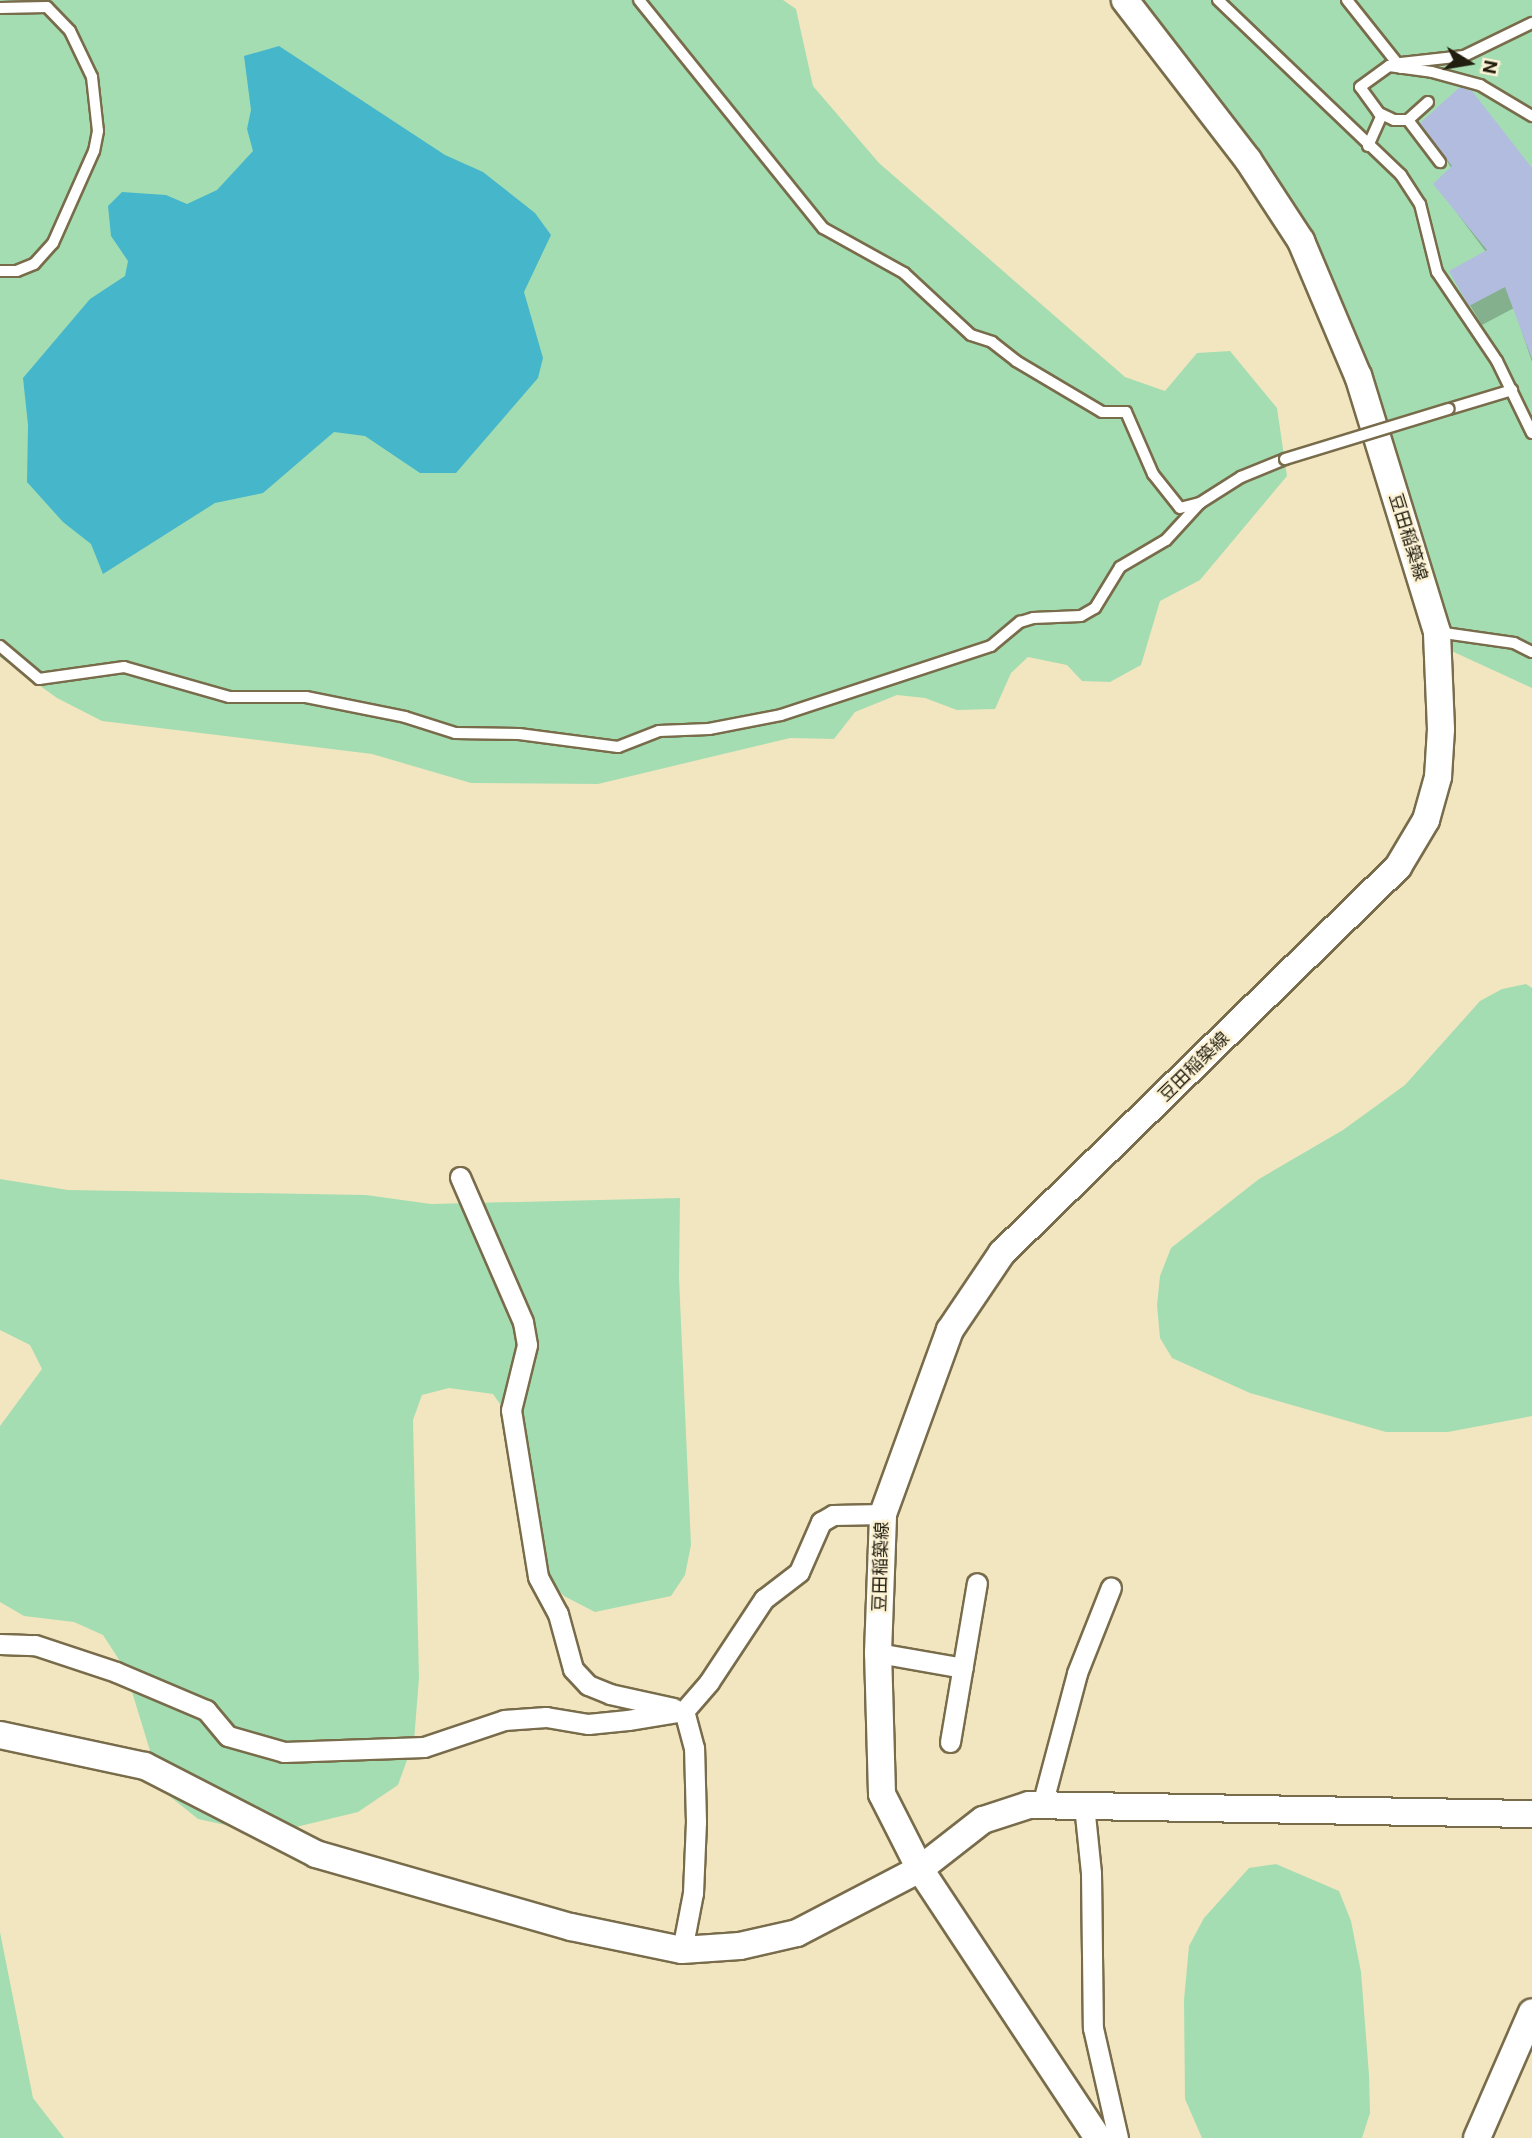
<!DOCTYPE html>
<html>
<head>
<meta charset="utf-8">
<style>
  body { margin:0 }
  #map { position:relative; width:1532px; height:2138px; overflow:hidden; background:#f2e6c1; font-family:Roboto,"Noto Sans JP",sans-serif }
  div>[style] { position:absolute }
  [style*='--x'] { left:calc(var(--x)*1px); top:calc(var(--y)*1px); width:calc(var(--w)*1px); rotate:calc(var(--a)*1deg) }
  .green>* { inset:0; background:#a5ddb2 }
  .water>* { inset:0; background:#46b6cb }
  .shadow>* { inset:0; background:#0003 }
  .building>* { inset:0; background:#b1bcde }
  .roads { filter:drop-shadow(2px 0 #786c4b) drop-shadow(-2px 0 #786c4b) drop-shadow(0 2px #786c4b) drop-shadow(0 -2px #786c4b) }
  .lane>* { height:10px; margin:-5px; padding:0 5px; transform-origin:5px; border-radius:5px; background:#fff }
  .street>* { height:19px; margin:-9.5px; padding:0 9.5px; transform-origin:9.5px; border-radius:9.5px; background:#fff }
  .secondary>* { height:26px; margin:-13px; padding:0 13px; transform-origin:13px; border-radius:13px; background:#fff }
  .bridges { filter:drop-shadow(2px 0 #786c4b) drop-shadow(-2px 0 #786c4b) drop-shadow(0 2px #786c4b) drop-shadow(0 -2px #786c4b) }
  .lane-bridge>* { height:10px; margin:-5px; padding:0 5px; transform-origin:5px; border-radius:5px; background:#fff }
  span { translate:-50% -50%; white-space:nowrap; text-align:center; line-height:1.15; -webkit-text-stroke:5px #fdf3d6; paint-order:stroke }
  .street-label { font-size:18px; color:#211d0f }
  .north { position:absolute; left:1434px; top:28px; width:70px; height:70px; -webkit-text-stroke:5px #fdf3d6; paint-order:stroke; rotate:101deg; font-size:19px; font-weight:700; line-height:28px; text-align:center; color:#211d0f }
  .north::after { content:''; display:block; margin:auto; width:24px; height:32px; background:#211d0f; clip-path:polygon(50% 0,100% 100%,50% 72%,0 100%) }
</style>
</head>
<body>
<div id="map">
  <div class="green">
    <i style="clip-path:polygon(0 0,783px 0,796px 9px,813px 86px,879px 163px,1125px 377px,1165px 391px,1197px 353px,1230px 351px,1277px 408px,1287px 476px,1200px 580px,1160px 601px,1141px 665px,1110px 682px,1082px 681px,1067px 665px,1028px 657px,1011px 673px,995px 709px,957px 710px,925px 698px,897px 695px,855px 712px,834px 739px,790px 738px,598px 784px,471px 783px,372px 754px,102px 721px,57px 698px,0 657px)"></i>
    <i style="clip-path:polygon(1134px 0,1532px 0,1532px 688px,1445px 648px,1309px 238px)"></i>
    <i style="clip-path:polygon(1526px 984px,1532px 988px,1532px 1416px,1448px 1432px,1386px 1432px,1250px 1393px,1172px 1358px,1160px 1338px,1157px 1305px,1160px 1276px,1171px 1248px,1259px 1179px,1343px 1130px,1405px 1085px,1480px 1001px,1502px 989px)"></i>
    <i style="clip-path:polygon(0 1179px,68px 1190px,366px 1195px,431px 1204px,680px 1198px,679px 1278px,691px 1545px,685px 1575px,671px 1596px,595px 1612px,564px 1596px,535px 1563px,507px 1414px,493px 1394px,449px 1388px,422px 1395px,413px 1420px,419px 1678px,414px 1741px,398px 1785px,358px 1812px,267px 1834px,198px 1819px,162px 1790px,125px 1669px,103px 1635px,74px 1622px,24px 1616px,0 1602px,0 1426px,42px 1369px,30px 1345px,0 1330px)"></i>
    <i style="clip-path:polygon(1276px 1864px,1339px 1891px,1351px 1921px,1361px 1972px,1369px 2075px,1370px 2113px,1362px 2138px,1202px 2138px,1185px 2099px,1184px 2000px,1189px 1946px,1204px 1918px,1249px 1868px)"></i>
    <i style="clip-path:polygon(0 1932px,33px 2098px,64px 2138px,0 2138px)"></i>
  </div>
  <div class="water">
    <i style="clip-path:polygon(279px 46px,445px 155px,483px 172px,535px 213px,551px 235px,524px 292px,543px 358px,538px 378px,456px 473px,420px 473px,365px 436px,334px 432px,263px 493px,215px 503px,103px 574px,91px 544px,63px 522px,27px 482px,28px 425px,23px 378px,90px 299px,125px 276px,128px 261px,111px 236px,108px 206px,122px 192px,166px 195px,187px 204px,217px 190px,253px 151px,247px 129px,251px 110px,244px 56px)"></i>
  </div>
  <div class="shadow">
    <i style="clip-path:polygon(1422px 124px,1532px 173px,1532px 362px,1514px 308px,1482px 325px,1465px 297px,1486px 252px,1436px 185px,1452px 169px)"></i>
  </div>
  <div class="building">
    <i style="clip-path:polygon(1460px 87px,1472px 91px,1532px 168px,1532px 359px,1505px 287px,1469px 306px,1449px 271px,1487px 250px,1433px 184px,1452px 166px,1420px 123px)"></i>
  </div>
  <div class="roads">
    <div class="lane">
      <i style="--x:639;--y:0;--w:293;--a:51.1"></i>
      <i style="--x:823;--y:228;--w:93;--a:29.1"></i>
      <i style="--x:904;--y:273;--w:91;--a:42.8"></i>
      <i style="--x:971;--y:335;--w:22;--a:18"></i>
      <i style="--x:992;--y:342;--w:31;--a:38"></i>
      <i style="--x:1016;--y:361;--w:100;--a:30.7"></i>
      <i style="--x:1102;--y:412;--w:24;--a:0"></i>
      <i style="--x:1126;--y:412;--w:68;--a:66.5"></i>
      <i style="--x:1153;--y:474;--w:43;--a:51.5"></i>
      <i style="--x:1180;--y:508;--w:21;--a:-14"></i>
      <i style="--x:1200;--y:503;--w:49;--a:-32.4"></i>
      <i style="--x:1241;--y:477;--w:48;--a:-22.2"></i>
      <i style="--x:1218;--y:0;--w:253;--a:43.7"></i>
      <i style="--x:1401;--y:175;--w:35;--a:57"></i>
      <i style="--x:1420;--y:204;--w:70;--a:76"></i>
      <i style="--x:1437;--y:272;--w:107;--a:56"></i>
      <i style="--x:1497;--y:361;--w:80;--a:64.1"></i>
      <i style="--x:1347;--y:0;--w:87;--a:51.5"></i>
      <i style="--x:0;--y:8;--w:47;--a:-1.2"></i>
      <i style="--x:47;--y:7;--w:33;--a:46"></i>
      <i style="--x:70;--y:31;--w:51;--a:64.4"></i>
      <i style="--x:92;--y:77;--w:54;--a:83.7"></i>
      <i style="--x:98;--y:131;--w:20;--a:101"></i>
      <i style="--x:94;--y:151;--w:101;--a:114"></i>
      <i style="--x:53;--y:243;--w:28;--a:132"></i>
      <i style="--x:34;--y:264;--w:18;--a:158"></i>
      <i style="--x:17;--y:271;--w:17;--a:180"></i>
      <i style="--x:1401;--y:63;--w:63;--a:-6.3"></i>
      <i style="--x:1464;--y:56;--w:76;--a:-25.9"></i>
      <i style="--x:1428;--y:102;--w:27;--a:138"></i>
      <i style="--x:1408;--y:120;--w:14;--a:180"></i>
      <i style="--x:1394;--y:120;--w:17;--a:-155"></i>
      <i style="--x:1379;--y:113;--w:32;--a:-126"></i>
      <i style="--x:1360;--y:87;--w:36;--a:-36"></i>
      <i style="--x:1389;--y:66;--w:43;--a:7.9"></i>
      <i style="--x:1432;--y:72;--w:50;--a:15.2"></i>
      <i style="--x:1480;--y:85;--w:61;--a:30.8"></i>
      <i style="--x:1408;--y:120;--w:53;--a:52.7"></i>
      <i style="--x:1368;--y:146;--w:34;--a:-66"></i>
      <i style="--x:1449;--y:409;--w:66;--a:-16.8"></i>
      <i style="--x:1437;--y:632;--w:78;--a:8.1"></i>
      <i style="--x:1514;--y:643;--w:20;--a:27"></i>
      <i style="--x:0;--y:646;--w:51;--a:40.2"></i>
      <i style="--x:39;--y:679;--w:86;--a:-8"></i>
      <i style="--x:124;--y:667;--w:109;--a:15.9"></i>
      <i style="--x:229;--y:697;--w:77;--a:0"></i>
      <i style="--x:306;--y:697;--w:101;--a:11.4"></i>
      <i style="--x:405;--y:717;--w:52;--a:17.7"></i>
      <i style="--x:455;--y:733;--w:64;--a:0.9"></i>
      <i style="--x:519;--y:734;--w:100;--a:7.5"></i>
      <i style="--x:618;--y:747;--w:44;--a:-21.3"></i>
      <i style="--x:659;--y:731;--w:50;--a:-2.3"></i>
      <i style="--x:709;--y:729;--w:73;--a:-11"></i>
      <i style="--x:781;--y:715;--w:221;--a:-18.2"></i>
      <i style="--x:991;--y:646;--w:38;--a:-40"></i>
      <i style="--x:1020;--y:622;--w:14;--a:-17"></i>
      <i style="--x:1033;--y:618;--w:48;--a:-2.4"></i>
      <i style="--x:1081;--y:616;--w:16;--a:-30"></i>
      <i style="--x:1095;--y:608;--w:48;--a:-58.6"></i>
      <i style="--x:1120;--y:567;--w:53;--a:-30.4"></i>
      <i style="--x:1166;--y:540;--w:50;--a:-47.4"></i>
    </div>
    <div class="street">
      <i style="--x:460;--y:1177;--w:158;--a:66.5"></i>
      <i style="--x:523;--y:1322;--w:23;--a:80"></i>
      <i style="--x:527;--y:1345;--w:67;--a:103.8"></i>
      <i style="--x:511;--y:1410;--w:169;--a:80.8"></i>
      <i style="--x:538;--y:1577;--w:42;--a:61.6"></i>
      <i style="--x:558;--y:1614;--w:57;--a:74.7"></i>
      <i style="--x:573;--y:1669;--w:22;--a:47"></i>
      <i style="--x:588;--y:1685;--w:24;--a:22"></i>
      <i style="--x:610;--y:1694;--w:65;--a:12.5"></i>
      <i style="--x:0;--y:1644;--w:35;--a:2"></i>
      <i style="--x:35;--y:1645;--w:85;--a:18.4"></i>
      <i style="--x:116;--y:1672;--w:98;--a:22.9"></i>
      <i style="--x:206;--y:1710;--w:34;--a:50"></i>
      <i style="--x:228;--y:1736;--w:58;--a:15.9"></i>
      <i style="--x:284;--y:1752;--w:140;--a:-2"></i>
      <i style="--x:424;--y:1747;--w:84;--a:-18.6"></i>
      <i style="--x:504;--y:1720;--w:42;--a:-4.1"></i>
      <i style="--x:546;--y:1717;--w:43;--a:9.5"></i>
      <i style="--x:588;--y:1724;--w:40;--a:-5.7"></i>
      <i style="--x:628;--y:1720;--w:57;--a:-9.1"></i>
      <i style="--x:684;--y:1711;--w:38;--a:-49"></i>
      <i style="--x:709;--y:1682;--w:100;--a:-56.5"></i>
      <i style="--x:764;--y:1599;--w:44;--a:-37.6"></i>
      <i style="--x:799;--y:1572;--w:55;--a:-66.3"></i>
      <i style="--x:821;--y:1522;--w:14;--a:-30"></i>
      <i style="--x:833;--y:1515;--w:50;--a:-1.1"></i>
      <i style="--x:878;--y:1653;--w:86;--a:10"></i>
      <i style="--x:950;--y:1742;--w:161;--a:-80.4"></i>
      <i style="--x:1042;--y:1805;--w:137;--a:-75.1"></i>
      <i style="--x:1077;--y:1673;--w:92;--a:-68.4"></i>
      <i style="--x:1084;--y:1805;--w:68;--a:84.1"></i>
      <i style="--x:1091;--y:1873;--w:155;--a:89.3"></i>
      <i style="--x:1093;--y:2028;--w:113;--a:77.2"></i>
      <i style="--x:682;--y:1950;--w:58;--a:-79.1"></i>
      <i style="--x:693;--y:1893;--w:71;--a:-87.6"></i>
      <i style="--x:696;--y:1822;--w:74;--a:-91.5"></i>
      <i style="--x:694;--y:1748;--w:38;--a:-105"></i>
    </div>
    <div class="secondary">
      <i style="--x:0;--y:1735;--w:148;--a:12.1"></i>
      <i style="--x:145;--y:1766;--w:192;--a:27.2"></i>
      <i style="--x:316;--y:1854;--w:265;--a:16"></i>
      <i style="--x:571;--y:1927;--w:113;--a:11.7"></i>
      <i style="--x:682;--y:1950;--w:58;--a:-3.9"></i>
      <i style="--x:740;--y:1946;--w:58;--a:-12.8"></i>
      <i style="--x:797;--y:1933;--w:139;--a:-27.5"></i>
      <i style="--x:920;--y:1869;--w:80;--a:-37.9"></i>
      <i style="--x:983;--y:1820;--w:48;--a:-18.1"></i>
      <i style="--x:1029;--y:1805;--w:503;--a:1.03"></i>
      <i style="--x:1098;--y:2138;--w:323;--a:-123.5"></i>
      <i style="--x:920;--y:1869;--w:84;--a:-116.9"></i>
      <i style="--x:882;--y:1794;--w:141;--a:-91.6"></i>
      <i style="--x:878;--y:1653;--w:139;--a:-87.9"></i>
      <i style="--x:883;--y:1514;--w:196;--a:-70"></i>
      <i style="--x:950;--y:1330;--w:93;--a:-56"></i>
      <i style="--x:1002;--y:1253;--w:553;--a:-44.27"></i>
      <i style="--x:1398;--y:867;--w:55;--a:-59.2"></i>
      <i style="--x:1426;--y:820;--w:45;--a:-74.4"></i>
      <i style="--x:1438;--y:777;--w:48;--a:-86.4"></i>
      <i style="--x:1441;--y:729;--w:97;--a:-92.4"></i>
      <i style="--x:1437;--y:632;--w:268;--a:-107.1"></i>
      <i style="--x:1358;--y:376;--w:147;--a:-112.9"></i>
      <i style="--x:1301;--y:241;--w:97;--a:-123.2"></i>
      <i style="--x:1248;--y:160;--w:202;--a:-127.6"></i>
      <i style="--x:1477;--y:2138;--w:137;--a:-66.4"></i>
    </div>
  </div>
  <div class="bridges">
    <div class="lane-bridge">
      <i style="--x:1285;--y:459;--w:171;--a:-17"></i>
    </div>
  </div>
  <div class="street-label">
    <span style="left:1408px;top:537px;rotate:73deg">豆田稲築線</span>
    <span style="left:1194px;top:1067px;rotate:-44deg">豆田稲築線</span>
    <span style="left:881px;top:1567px;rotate:-88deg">豆田稲築線</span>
  </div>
  <div class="north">N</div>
</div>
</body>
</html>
